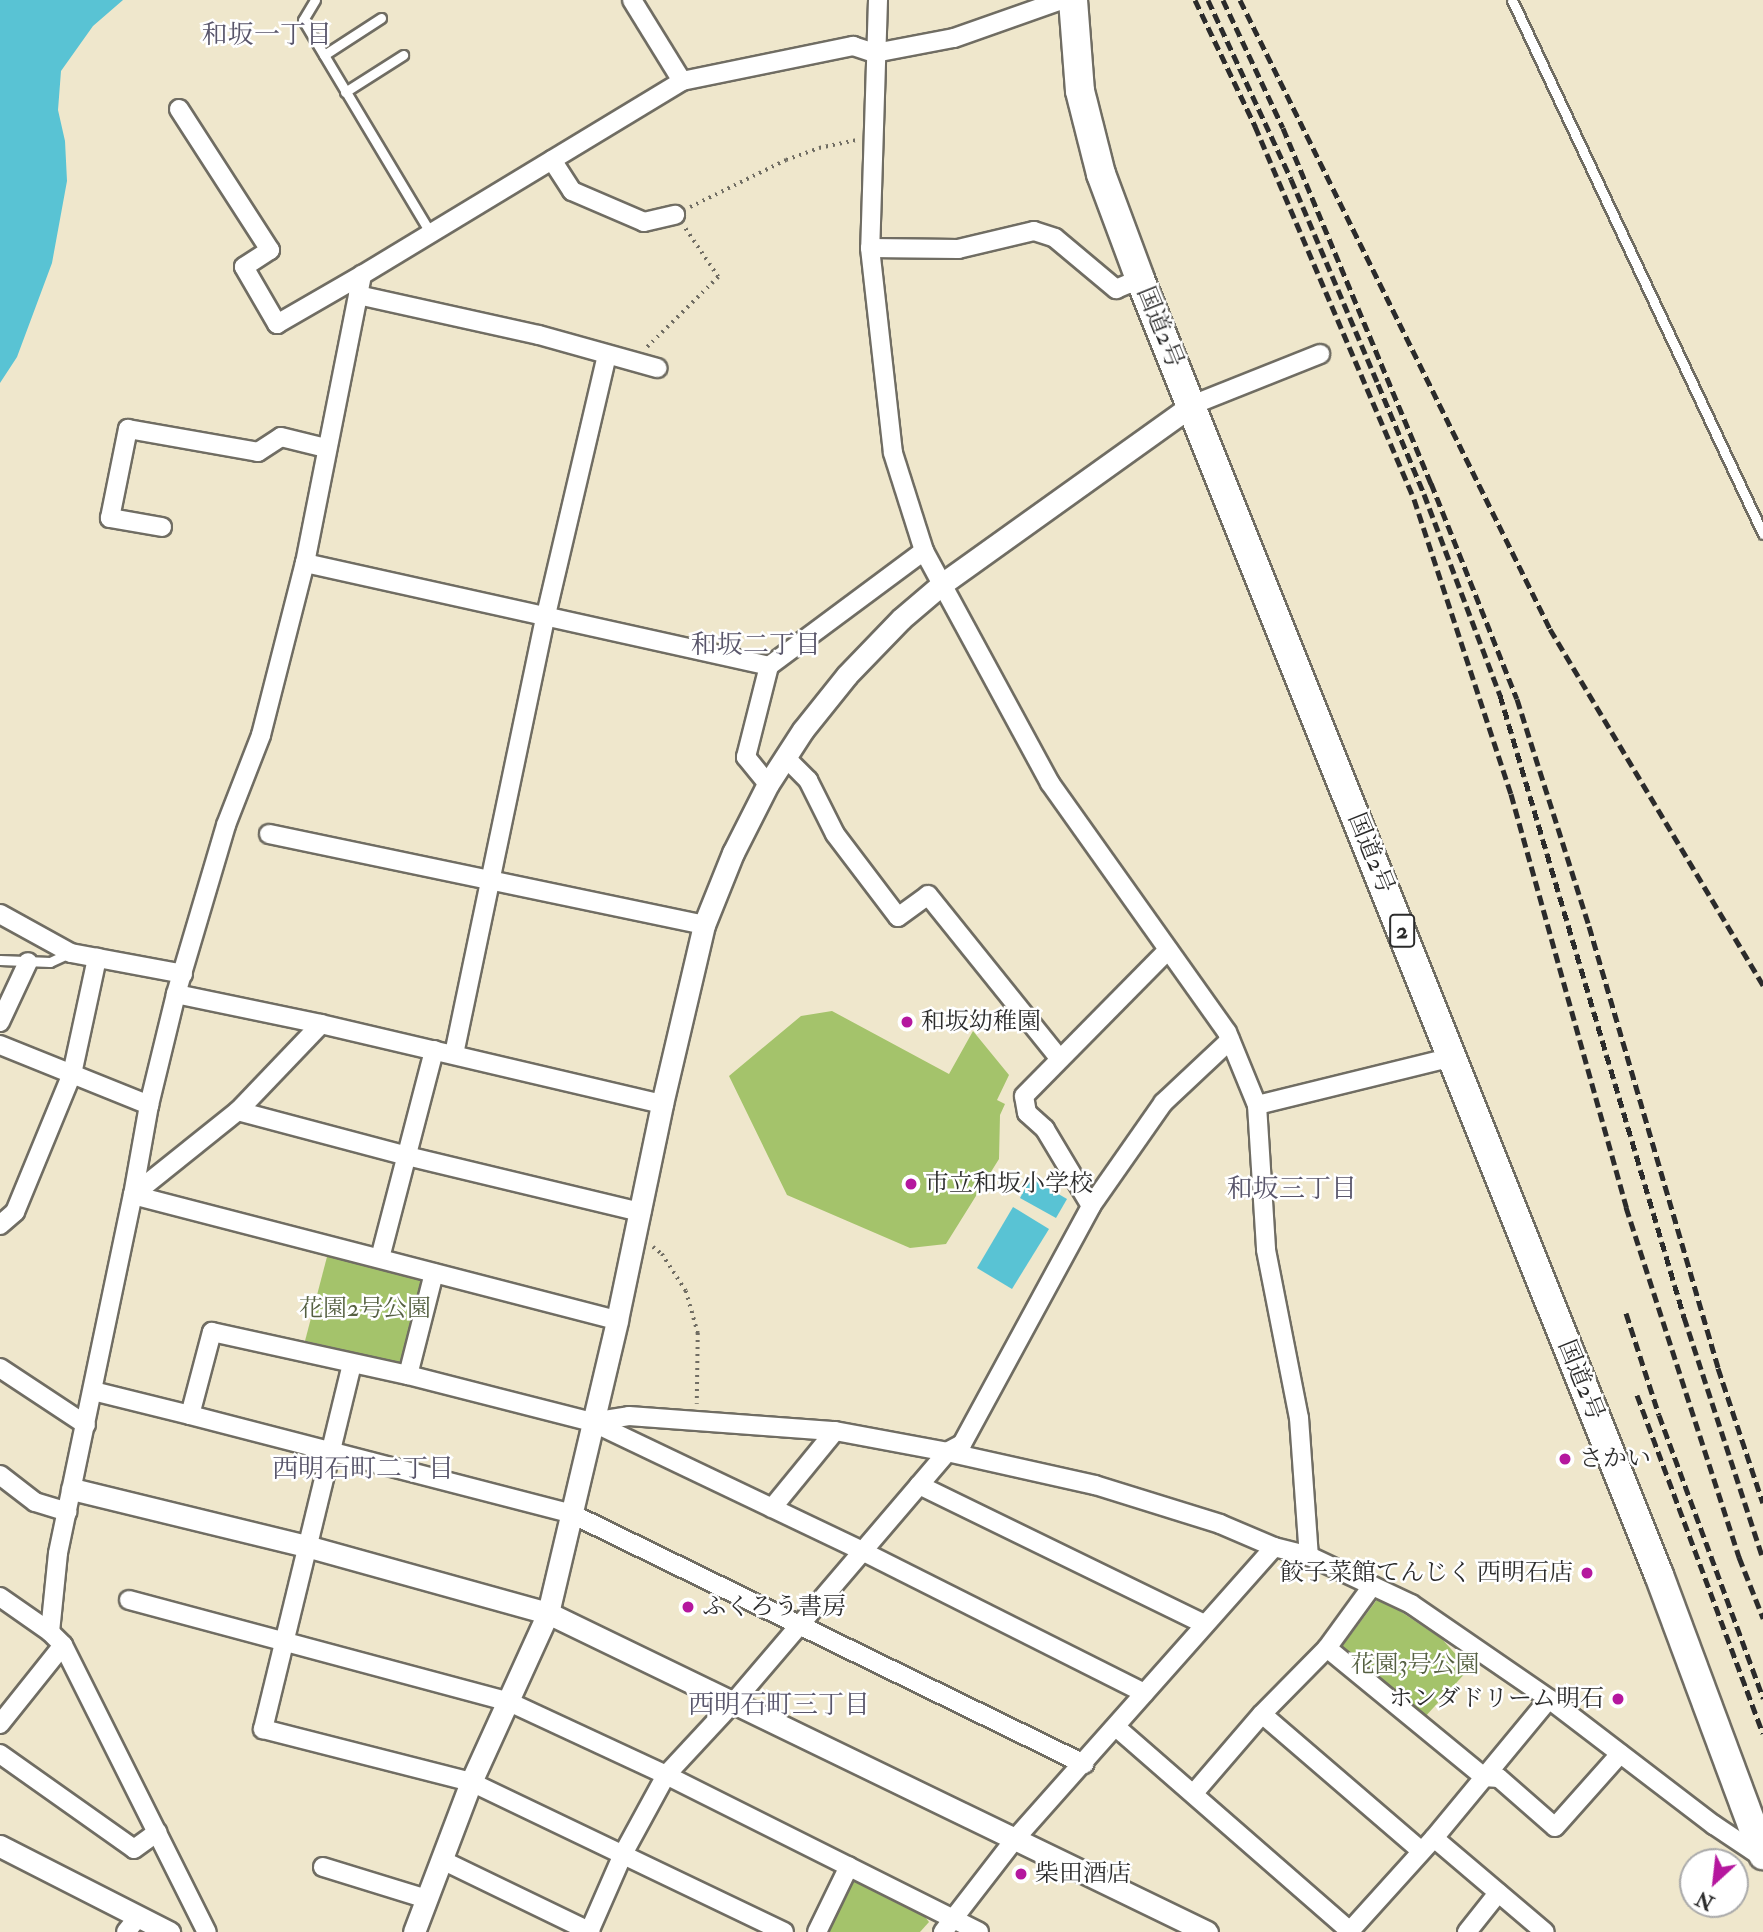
<!DOCTYPE html>
<html>
<head>
<meta charset="utf-8">
<style>
  body { margin:0 }
  #map { position:relative; width:1763px; height:1932px; overflow:hidden; background:#efe7cc; font-family:"IM FELL Double Pica","Noto Serif JP",serif }
  div>[style] { position:absolute }
  [style*='--x'] { left:calc(var(--x)*1px); top:calc(var(--y)*1px); width:calc(var(--w)*1px); rotate:calc(var(--a)*1deg) }
  .green>* { inset:0; background:#a4c36b }
  .water>* { inset:0; background:#59c3d4 }
  .path>* { height:3.5px; margin-top:-1.75px; transform-origin:0; background:repeating-linear-gradient(90deg,#706d63 0 2px,transparent 0 7px) }
  .roads { filter:drop-shadow(2px 0 #706d63) drop-shadow(-2px 0 #706d63) drop-shadow(0 2px #706d63) drop-shadow(0 -2px #706d63) }
  .service>* { height:9px; margin:-4.5px; padding:0 4.5px; transform-origin:4.5px; border-radius:4.5px; background:#fff }
  .minor>* { height:18px; margin:-9px; padding:0 9px; transform-origin:9px; border-radius:9px; background:#fff }
  .tertiary>* { height:21px; margin:-10.5px; padding:0 10.5px; transform-origin:10.5px; border-radius:10.5px; background:#fff }
  .trunk>* { height:28px; margin:-14px; padding:0 14px; transform-origin:14px; border-radius:14px; background:#fff }
  .rail>* { height:5px; margin-top:-2.5px; transform-origin:0; background:repeating-linear-gradient(90deg,#2b2b2b 0 10px,transparent 0 15px) }
  .dots>* { width:19px; height:19px; translate:-50% -50%; box-sizing:border-box; border:4px solid #fff; border-radius:50% }
  span { translate:-50% -50%; white-space:nowrap; text-align:center; line-height:1.15; -webkit-text-stroke:5px #fff; paint-order:stroke }
  .shield-label span { padding:2px 5px; background:#fff; border:2px solid; border-radius:5px; -webkit-text-stroke-width:0 }
  .shield-label { font-size:23px; color:#2b2b2b; font-weight:700 }
  .street-label { font-size:24px; color:#2b2b2b }
  .poi-label { font-size:24px; color:#2b2b2b }
  .left { translate:0 -50%; text-align:left }
  .right { translate:-100% -50%; text-align:right }
  .park-label { font-size:24px; color:#556041 }
  .neighbourhood-label { font-size:26px; color:#58556a }
  .north { position:absolute; left:1679px; top:1848px; width:70px; height:70px; box-sizing:border-box; background:#fff; border:2px solid #aaa; border-radius:50%; rotate:207deg; font-size:19px; font-weight:700; line-height:28px; text-align:center; color:#2b2b2b }
  .north::after { content:''; display:block; margin:auto; width:24px; height:32px; background:#b5179e; clip-path:polygon(50% 0,100% 100%,50% 72%,0 100%) }
</style>
</head>
<body>
<div id="map">
  <div class="green">
    <i style="clip-path:polygon(832px 1011px,949px 1074px,973px 1031px,1009px 1075px,997px 1100px,1005px 1104px,1000px 1115px,999px 1159px,946px 1244px,910px 1248px,787px 1195px,729px 1076px,801px 1016px)"></i>
    <i style="clip-path:polygon(328px 1253px,424px 1279px,403px 1363px,305px 1341px)"></i>
    <i style="clip-path:polygon(1379px 1597px,1442px 1639px,1469px 1669px,1423px 1719px,1340px 1649px)"></i>
    <i style="clip-path:polygon(855px 1877px,922px 1913px,929px 1922px,920px 1932px,827px 1932px)"></i>
  </div>
  <div class="water">
    <i style="clip-path:polygon(0 0,123px 0,93px 26px,61px 71px,58px 110px,65px 141px,67px 181px,52px 263px,17px 357px,0 383px)"></i>
    <i style="clip-path:polygon(1031px 1178px,1067px 1199px,1056px 1218px,1020px 1198px)"></i>
    <i style="clip-path:polygon(1013px 1207px,1049px 1229px,1012px 1289px,977px 1268px)"></i>
  </div>
  <div class="path">
    <i style="--x:690;--y:207;--w:107;--a:-26.1"></i>
    <i style="--x:786;--y:160;--w:35;--a:-20"></i>
    <i style="--x:819;--y:148;--w:39;--a:-12"></i>
    <i style="--x:647;--y:347;--w:100;--a:-44.6"></i>
    <i style="--x:718;--y:277;--w:60;--a:-124.2"></i>
    <i style="--x:653;--y:1247;--w:11;--a:38"></i>
    <i style="--x:662;--y:1254;--w:44;--a:57"></i>
    <i style="--x:686;--y:1291;--w:44;--a:74.1"></i>
    <i style="--x:698;--y:1333;--w:71;--a:90.8"></i>
  </div>
  <div class="roads">
    <div class="service">
      <i style="--x:315;--y:0;--w:23;--a:121"></i>
      <i style="--x:303;--y:20;--w:249;--a:59.1"></i>
      <i style="--x:1512;--y:0;--w:590;--a:64.82"></i>
      <i style="--x:324;--y:55;--w:68;--a:-33"></i>
      <i style="--x:345;--y:92;--w:69;--a:-32.5"></i>
      <i style="--x:0;--y:960;--w:50;--a:2.3"></i>
      <i style="--x:50;--y:962;--w:21;--a:-25"></i>
    </div>
    <div class="minor">
      <i style="--x:632;--y:0;--w:95;--a:58.3"></i>
      <i style="--x:878;--y:0;--w:248;--a:91.8"></i>
      <i style="--x:870;--y:248;--w:206;--a:83.6"></i>
      <i style="--x:893;--y:453;--w:103;--a:72.4"></i>
      <i style="--x:924;--y:551;--w:264;--a:61.5"></i>
      <i style="--x:1050;--y:783;--w:305;--a:54.6"></i>
      <i style="--x:1227;--y:1032;--w:79;--a:67.7"></i>
      <i style="--x:1257;--y:1105;--w:145;--a:86.4"></i>
      <i style="--x:1266;--y:1250;--w:171;--a:78.9"></i>
      <i style="--x:1299;--y:1418;--w:138;--a:85.9"></i>
      <i style="--x:179;--y:109;--w:168;--a:57.2"></i>
      <i style="--x:270;--y:250;--w:31;--a:147"></i>
      <i style="--x:244;--y:267;--w:66;--a:59.9"></i>
      <i style="--x:277;--y:324;--w:98;--a:-30"></i>
      <i style="--x:552;--y:160;--w:37;--a:57"></i>
      <i style="--x:572;--y:191;--w:78;--a:23.3"></i>
      <i style="--x:644;--y:222;--w:32;--a:-13"></i>
      <i style="--x:870;--y:248;--w:88;--a:0.7"></i>
      <i style="--x:958;--y:249;--w:78;--a:-13.3"></i>
      <i style="--x:1034;--y:231;--w:22;--a:18"></i>
      <i style="--x:1055;--y:238;--w:80;--a:39.9"></i>
      <i style="--x:1116;--y:289;--w:26;--a:-23"></i>
      <i style="--x:358;--y:295;--w:185;--a:12.5"></i>
      <i style="--x:539;--y:335;--w:123;--a:15.6"></i>
      <i style="--x:1192;--y:405;--w:138;--a:-21.7"></i>
      <i style="--x:162;--y:527;--w:53;--a:-170.2"></i>
      <i style="--x:110;--y:518;--w:91;--a:-78.6"></i>
      <i style="--x:128;--y:429;--w:132;--a:10"></i>
      <i style="--x:258;--y:452;--w:27;--a:-33"></i>
      <i style="--x:281;--y:437;--w:46;--a:13.7"></i>
      <i style="--x:305;--y:563;--w:475;--a:12.5"></i>
      <i style="--x:769;--y:666;--w:94;--a:104.2"></i>
      <i style="--x:746;--y:757;--w:35;--a:51"></i>
      <i style="--x:769;--y:666;--w:193;--a:-36.6"></i>
      <i style="--x:785;--y:757;--w:33;--a:45"></i>
      <i style="--x:808;--y:780;--w:60;--a:63.4"></i>
      <i style="--x:835;--y:834;--w:104;--a:52.8"></i>
      <i style="--x:898;--y:917;--w:37;--a:-36"></i>
      <i style="--x:928;--y:895;--w:209;--a:51.2"></i>
      <i style="--x:269;--y:834;--w:444;--a:11.8"></i>
      <i style="--x:0;--y:914;--w:81;--a:28.8"></i>
      <i style="--x:71;--y:953;--w:114;--a:10.6"></i>
      <i style="--x:176;--y:994;--w:148;--a:11.7"></i>
      <i style="--x:321;--y:1024;--w:350;--a:13.2"></i>
      <i style="--x:0;--y:1022;--w:66;--a:-65"></i>
      <i style="--x:0;--y:1045;--w:161;--a:21.9"></i>
      <i style="--x:454;--y:1054;--w:449;--a:-78.2"></i>
      <i style="--x:546;--y:615;--w:267;--a:-76.8"></i>
      <i style="--x:1257;--y:1105;--w:202;--a:-13.8"></i>
      <i style="--x:238;--y:1111;--w:175;--a:14.9"></i>
      <i style="--x:407;--y:1156;--w:241;--a:13.5"></i>
      <i style="--x:133;--y:1195;--w:500;--a:14.5"></i>
      <i style="--x:133;--y:1195;--w:134;--a:-38.7"></i>
      <i style="--x:238;--y:1111;--w:120;--a:-46.3"></i>
      <i style="--x:1091;--y:1206;--w:126;--a:-55"></i>
      <i style="--x:1163;--y:1103;--w:92;--a:-43.2"></i>
      <i style="--x:0;--y:1225;--w:20;--a:-41"></i>
      <i style="--x:15;--y:1212;--w:149;--a:-67.6"></i>
      <i style="--x:72;--y:1074;--w:119;--a:-77.8"></i>
      <i style="--x:380;--y:1258;--w:215;--a:-75.4"></i>
      <i style="--x:352;--y:1364;--w:376;--a:103.7"></i>
      <i style="--x:263;--y:1729;--w:215;--a:14.3"></i>
      <i style="--x:471;--y:1782;--w:347;--a:25.6"></i>
      <i style="--x:0;--y:1368;--w:103;--a:33.5"></i>
      <i style="--x:408;--y:1375;--w:105;--a:-75.7"></i>
      <i style="--x:93;--y:1391;--w:100;--a:13.9"></i>
      <i style="--x:190;--y:1415;--w:86;--a:-75.2"></i>
      <i style="--x:212;--y:1332;--w:201;--a:12.4"></i>
      <i style="--x:408;--y:1375;--w:190;--a:14.3"></i>
      <i style="--x:592;--y:1422;--w:299;--a:25.5"></i>
      <i style="--x:862;--y:1551;--w:316;--a:26.7"></i>
      <i style="--x:190;--y:1415;--w:395;--a:14.5"></i>
      <i style="--x:572;--y:1514;--w:570;--a:26.03"></i>
      <i style="--x:592;--y:1422;--w:37;--a:-9"></i>
      <i style="--x:629;--y:1416;--w:207;--a:4.2"></i>
      <i style="--x:835;--y:1431;--w:114;--a:10.6"></i>
      <i style="--x:947;--y:1452;--w:152;--a:12.6"></i>
      <i style="--x:1095;--y:1485;--w:131;--a:17.3"></i>
      <i style="--x:1220;--y:1524;--w:59;--a:23.1"></i>
      <i style="--x:1274;--y:1547;--w:36;--a:14"></i>
      <i style="--x:1309;--y:1556;--w:113;--a:25.2"></i>
      <i style="--x:1411;--y:1604;--w:168;--a:34.5"></i>
      <i style="--x:1549;--y:1699;--w:208;--a:37.4"></i>
      <i style="--x:1714;--y:1825;--w:58;--a:33.7"></i>
      <i style="--x:0;--y:1475;--w:44;--a:37.6"></i>
      <i style="--x:35;--y:1502;--w:34;--a:17"></i>
      <i style="--x:919;--y:1485;--w:317;--a:26"></i>
      <i style="--x:772;--y:1508;--w:99;--a:-50.7"></i>
      <i style="--x:0;--y:1597;--w:61;--a:35"></i>
      <i style="--x:50;--y:1632;--w:18;--a:45"></i>
      <i style="--x:63;--y:1645;--w:321;--a:63.4"></i>
      <i style="--x:129;--y:1600;--w:393;--a:15"></i>
      <i style="--x:509;--y:1702;--w:173;--a:24.9"></i>
      <i style="--x:666;--y:1775;--w:350;--a:26.6"></i>
      <i style="--x:50;--y:1632;--w:79;--a:-84.2"></i>
      <i style="--x:58;--y:1553;--w:366;--a:-78.2"></i>
      <i style="--x:133;--y:1195;--w:91;--a:-79.9"></i>
      <i style="--x:149;--y:1105;--w:114;--a:-76.3"></i>
      <i style="--x:176;--y:994;--w:176;--a:-73.5"></i>
      <i style="--x:226;--y:825;--w:97;--a:-68.7"></i>
      <i style="--x:261;--y:735;--w:178;--a:-75.7"></i>
      <i style="--x:305;--y:563;--w:294;--a:-78.8"></i>
      <i style="--x:362;--y:275;--w:374;--a:-31.2"></i>
      <i style="--x:682;--y:81;--w:175;--a:-11.6"></i>
      <i style="--x:853;--y:46;--w:23;--a:18"></i>
      <i style="--x:875;--y:53;--w:80;--a:-10.8"></i>
      <i style="--x:954;--y:38;--w:114;--a:-19.4"></i>
      <i style="--x:1327;--y:1648;--w:203;--a:39.4"></i>
      <i style="--x:1484;--y:1777;--w:15;--a:4"></i>
      <i style="--x:1499;--y:1778;--w:74;--a:41.2"></i>
      <i style="--x:1555;--y:1827;--w:98;--a:-48.3"></i>
      <i style="--x:1262;--y:1714;--w:208;--a:40.7"></i>
      <i style="--x:0;--y:1724;--w:101;--a:-51.4"></i>
      <i style="--x:1116;--y:1727;--w:310;--a:41.1"></i>
      <i style="--x:0;--y:1754;--w:164;--a:35.3"></i>
      <i style="--x:134;--y:1849;--w:29;--a:-36"></i>
      <i style="--x:1194;--y:1793;--w:104;--a:-49.3"></i>
      <i style="--x:1262;--y:1714;--w:93;--a:-45.4"></i>
      <i style="--x:1327;--y:1648;--w:77;--a:-54"></i>
      <i style="--x:1434;--y:1838;--w:145;--a:40.3"></i>
      <i style="--x:442;--y:1860;--w:165;--a:25.8"></i>
      <i style="--x:323;--y:1867;--w:109;--a:17.1"></i>
      <i style="--x:126;--y:1932;--w:19;--a:-51"></i>
      <i style="--x:589;--y:1932;--w:85;--a:-66.4"></i>
      <i style="--x:623;--y:1854;--w:90;--a:-61.4"></i>
      <i style="--x:666;--y:1775;--w:98;--a:-47.1"></i>
      <i style="--x:733;--y:1703;--w:330;--a:-49.5"></i>
      <i style="--x:947;--y:1452;--w:17;--a:-28"></i>
      <i style="--x:962;--y:1444;--w:271;--a:-61.5"></i>
      <i style="--x:1091;--y:1206;--w:90;--a:-120.9"></i>
      <i style="--x:1045;--y:1129;--w:24;--a:-138"></i>
      <i style="--x:1027;--y:1113;--w:17;--a:-100"></i>
      <i style="--x:1024;--y:1096;--w:205;--a:-45.4"></i>
      <i style="--x:817;--y:1932;--w:73;--a:-64.1"></i>
      <i style="--x:943;--y:1932;--w:118;--a:-52.3"></i>
      <i style="--x:1015;--y:1839;--w:390;--a:-48.4"></i>
      <i style="--x:1349;--y:1932;--w:127;--a:-47.9"></i>
      <i style="--x:1434;--y:1838;--w:180;--a:-50.4"></i>
      <i style="--x:1467;--y:1932;--w:50;--a:-51.5"></i>
    </div>
    <div class="tertiary">
      <i style="--x:72;--y:1489;--w:241;--a:13.7"></i>
      <i style="--x:306;--y:1546;--w:251;--a:15.5"></i>
      <i style="--x:548;--y:1613;--w:732;--a:25.83"></i>
      <i style="--x:0;--y:1846;--w:190;--a:27"></i>
      <i style="--x:414;--y:1932;--w:160;--a:-69.2"></i>
      <i style="--x:471;--y:1782;--w:186;--a:-65.5"></i>
      <i style="--x:548;--y:1613;--w:301;--a:-76.7"></i>
      <i style="--x:617;--y:1320;--w:221;--a:-78.2"></i>
      <i style="--x:662;--y:1104;--w:184;--a:-76.8"></i>
      <i style="--x:704;--y:925;--w:78;--a:-68.1"></i>
      <i style="--x:733;--y:853;--w:77;--a:-63.1"></i>
      <i style="--x:768;--y:784;--w:64;--a:-57.1"></i>
      <i style="--x:803;--y:730;--w:70;--a:-51.3"></i>
      <i style="--x:847;--y:675;--w:78;--a:-46"></i>
      <i style="--x:901;--y:619;--w:54;--a:-40.5"></i>
      <i style="--x:942;--y:584;--w:307;--a:-35.6"></i>
    </div>
    <div class="trunk">
      <i style="--x:1073;--y:0;--w:91;--a:85.6"></i>
      <i style="--x:1080;--y:91;--w:86;--a:75.8"></i>
      <i style="--x:1101;--y:174;--w:112;--a:69.6"></i>
      <i style="--x:1140;--y:279;--w:1396;--a:68.18"></i>
      <i style="--x:1659;--y:1575;--w:299;--a:69.6"></i>
    </div>
  </div>
  <div class="rail">
    <i style="--x:1195;--y:0;--w:140;--a:64.5"></i>
    <i style="--x:1255;--y:126;--w:405;--a:66.9"></i>
    <i style="--x:1414;--y:499;--w:311;--a:71.8"></i>
    <i style="--x:1511;--y:794;--w:429;--a:74.4"></i>
    <i style="--x:1626;--y:1207;--w:368;--a:72.1"></i>
    <i style="--x:1739;--y:1557;--w:66;--a:68.5"></i>
    <i style="--x:1208;--y:0;--w:197;--a:65.1"></i>
    <i style="--x:1291;--y:179;--w:223;--a:67"></i>
    <i style="--x:1378;--y:384;--w:119;--a:67.3"></i>
    <i style="--x:1424;--y:494;--w:215;--a:69.3"></i>
    <i style="--x:1500;--y:695;--w:649;--a:73.52"></i>
    <i style="--x:1684;--y:1317;--w:254;--a:71.9"></i>
    <i style="--x:1223;--y:0;--w:141;--a:64.9"></i>
    <i style="--x:1283;--y:128;--w:385;--a:67.4"></i>
    <i style="--x:1431;--y:483;--w:232;--a:68.3"></i>
    <i style="--x:1517;--y:699;--w:238;--a:72.4"></i>
    <i style="--x:1589;--y:926;--w:460;--a:73.7"></i>
    <i style="--x:1718;--y:1368;--w:142;--a:71.6"></i>
    <i style="--x:1240;--y:0;--w:701;--a:63.76"></i>
    <i style="--x:1550;--y:629;--w:415;--a:59.1"></i>
    <i style="--x:1626;--y:1313;--w:107;--a:72.1"></i>
    <i style="--x:1659;--y:1415;--w:302;--a:69.8"></i>
    <i style="--x:1637;--y:1395;--w:361;--a:69.6"></i>
  </div>
  <div class="dots">
    <i style="left:907px;top:1022px;background:#b5179e"></i>
    <i style="left:911px;top:1184px;background:#b5179e"></i>
    <i style="left:1565px;top:1459px;background:#b5179e"></i>
    <i style="left:1587px;top:1573px;background:#b5179e"></i>
    <i style="left:688px;top:1607px;background:#b5179e"></i>
    <i style="left:1618px;top:1699px;background:#b5179e"></i>
    <i style="left:1021px;top:1874px;background:#b5179e"></i>
  </div>
  <div class="shield-label">
    <span style="left:1402px;top:931px">2</span>
  </div>
  <div class="street-label">
    <span style="left:1160px;top:327px;rotate:68deg">国道2号</span>
    <span style="left:1371px;top:853px;rotate:68deg">国道2号</span>
    <span style="left:1581px;top:1380px;rotate:68deg">国道2号</span>
  </div>
  <div class="poi-label">
    <span class="left" style="left:921px;top:1022px">和坂幼稚園</span>
    <span class="left" style="left:925px;top:1184px">市立和坂小学校</span>
    <span class="left" style="left:1579px;top:1459px">さかい</span>
    <span class="right" style="left:1573px;top:1573px">餃子菜館てんじく 西明石店</span>
    <span class="left" style="left:702px;top:1607px">ふくろう書房</span>
    <span class="right" style="left:1604px;top:1699px">ホンダドリーム明石</span>
    <span class="left" style="left:1035px;top:1874px">柴田酒店</span>
  </div>
  <div class="park-label">
    <span style="left:365px;top:1309px">花園2号公園</span>
    <span style="left:1415px;top:1665px">花園3号公園</span>
  </div>
  <div class="neighbourhood-label">
    <span style="left:267px;top:36px">和坂一丁目</span>
    <span style="left:756px;top:646px">和坂二丁目</span>
    <span style="left:1292px;top:1190px">和坂三丁目</span>
    <span style="left:363px;top:1470px">西明石町二丁目</span>
    <span style="left:779px;top:1706px">西明石町三丁目</span>
  </div>
  <div class="north">N</div>
</div>
</body>
</html>
